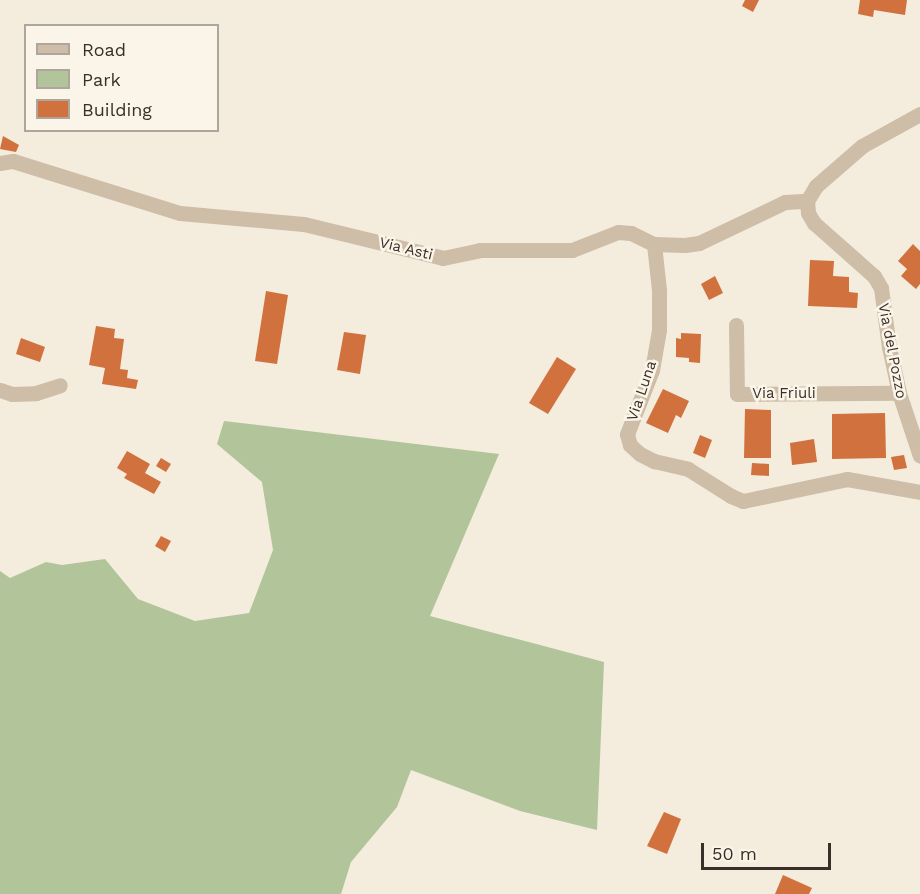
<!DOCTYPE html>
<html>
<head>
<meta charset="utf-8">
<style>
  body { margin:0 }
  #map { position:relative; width:920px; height:894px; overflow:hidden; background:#f4ecdc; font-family:"Work Sans",sans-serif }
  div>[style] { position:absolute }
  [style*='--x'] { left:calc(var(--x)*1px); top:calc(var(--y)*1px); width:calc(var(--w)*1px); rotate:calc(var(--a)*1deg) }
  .green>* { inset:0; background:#b2c59a }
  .building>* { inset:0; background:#d0713e }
  .minor>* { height:15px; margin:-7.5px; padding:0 7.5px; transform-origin:7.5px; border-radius:7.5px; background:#cebda7 }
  span { translate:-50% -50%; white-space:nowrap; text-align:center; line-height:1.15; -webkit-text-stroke:5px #fbf5e9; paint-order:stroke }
  .street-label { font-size:15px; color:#3a2f28 }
  .legend { position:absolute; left:24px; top:24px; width:195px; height:108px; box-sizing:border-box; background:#fbf5e9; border:2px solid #aea69c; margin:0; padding:8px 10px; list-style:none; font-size:18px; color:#3a2f28 }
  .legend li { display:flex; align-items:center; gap:12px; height:30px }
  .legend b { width:30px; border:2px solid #aea69c }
  .scale { position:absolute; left:701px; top:843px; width:130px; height:27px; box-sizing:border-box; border:3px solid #3a2f28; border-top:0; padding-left:8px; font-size:18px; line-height:21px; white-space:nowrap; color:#3a2f28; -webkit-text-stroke:4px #fbf5e9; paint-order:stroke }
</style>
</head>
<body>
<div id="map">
  <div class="green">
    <i style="clip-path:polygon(224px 421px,499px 454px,430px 616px,604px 662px,597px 830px,520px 811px,411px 770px,397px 807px,351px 862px,341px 894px,0 894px,0 571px,10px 578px,46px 562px,62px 565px,105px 559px,138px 599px,195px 621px,249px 613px,273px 550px,262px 482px,217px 444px)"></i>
  </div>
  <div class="building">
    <i style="clip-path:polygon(745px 0,759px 0,753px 12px,742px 6px)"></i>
    <i style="clip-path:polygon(860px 0,907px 0,905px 15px,874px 10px,873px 17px,858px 14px)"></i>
    <i style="clip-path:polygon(3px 136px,19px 145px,16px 152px,0 149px)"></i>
    <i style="clip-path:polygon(913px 244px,920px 251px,920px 284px,916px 289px,901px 276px,907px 269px,898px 261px)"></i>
    <i style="clip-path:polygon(810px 260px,834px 261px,833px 276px,849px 277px,849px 292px,858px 293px,857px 308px,808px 306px)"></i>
    <i style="clip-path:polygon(715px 276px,723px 293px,709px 300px,701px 284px)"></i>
    <i style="clip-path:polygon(266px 291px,288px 295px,277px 364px,255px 361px)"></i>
    <i style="clip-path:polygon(96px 326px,115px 329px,114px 338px,124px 339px,120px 369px,128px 370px,127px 378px,138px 380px,136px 389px,102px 384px,105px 368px,89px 365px)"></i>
    <i style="clip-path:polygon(344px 332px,366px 335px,360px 374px,337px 370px)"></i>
    <i style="clip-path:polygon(681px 333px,701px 334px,700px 363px,689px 362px,689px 358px,676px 357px,676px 338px,681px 339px)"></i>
    <i style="clip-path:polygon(21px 338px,45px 347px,40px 362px,16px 354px)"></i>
    <i style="clip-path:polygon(557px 357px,576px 369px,548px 414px,529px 403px)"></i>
    <i style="clip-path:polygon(663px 389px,689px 401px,681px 418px,676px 415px,668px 433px,646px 423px)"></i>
    <i style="clip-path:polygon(745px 409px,771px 410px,771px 458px,744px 458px)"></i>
    <i style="clip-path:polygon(885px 413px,886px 458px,832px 459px,832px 414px)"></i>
    <i style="clip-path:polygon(700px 435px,712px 440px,705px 458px,693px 453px)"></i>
    <i style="clip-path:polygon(814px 439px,817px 462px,792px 465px,790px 443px)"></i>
    <i style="clip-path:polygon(127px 451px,150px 464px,145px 473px,161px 482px,154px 494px,124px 478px,127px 474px,117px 468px)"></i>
    <i style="clip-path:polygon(904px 455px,907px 468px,894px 470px,891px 457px)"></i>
    <i style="clip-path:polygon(161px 458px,171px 464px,166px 472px,156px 466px)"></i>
    <i style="clip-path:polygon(752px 463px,769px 464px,769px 476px,751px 475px)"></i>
    <i style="clip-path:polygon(161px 536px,171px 541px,165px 552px,155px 546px)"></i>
    <i style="clip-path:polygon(664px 812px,681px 819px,667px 854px,647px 846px)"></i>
    <i style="clip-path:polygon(783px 875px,812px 888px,809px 894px,775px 894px)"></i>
  </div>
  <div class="minor">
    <i style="--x:0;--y:163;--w:13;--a:-9"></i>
    <i style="--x:13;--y:161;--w:175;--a:17.3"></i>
    <i style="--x:180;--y:213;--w:124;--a:5.1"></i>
    <i style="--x:304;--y:224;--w:143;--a:13.7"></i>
    <i style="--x:443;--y:258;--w:38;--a:-12"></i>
    <i style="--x:480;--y:250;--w:92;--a:0"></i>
    <i style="--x:572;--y:250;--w:49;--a:-21.4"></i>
    <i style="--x:618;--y:232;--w:13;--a:4"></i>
    <i style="--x:631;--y:233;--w:25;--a:26"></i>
    <i style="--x:654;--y:244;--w:31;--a:2"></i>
    <i style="--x:685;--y:245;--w:14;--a:-8"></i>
    <i style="--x:699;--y:243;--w:95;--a:-25.5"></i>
    <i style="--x:785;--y:202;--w:22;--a:-3"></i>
    <i style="--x:807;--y:201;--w:12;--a:85"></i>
    <i style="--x:808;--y:213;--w:12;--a:59"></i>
    <i style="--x:814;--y:223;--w:80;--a:41.5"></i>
    <i style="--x:874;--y:276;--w:14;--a:60"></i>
    <i style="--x:881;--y:288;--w:60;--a:82.3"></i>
    <i style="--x:889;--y:347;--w:47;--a:77.7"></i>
    <i style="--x:899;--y:393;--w:66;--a:71.6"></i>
    <i style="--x:807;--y:201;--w:17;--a:-59"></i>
    <i style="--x:816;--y:186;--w:61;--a:-41"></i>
    <i style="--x:862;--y:146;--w:66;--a:-28.9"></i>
    <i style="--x:654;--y:244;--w:46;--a:83.8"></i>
    <i style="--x:659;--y:290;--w:40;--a:90"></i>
    <i style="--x:659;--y:330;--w:41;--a:99.9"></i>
    <i style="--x:652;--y:370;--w:69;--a:111.3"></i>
    <i style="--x:627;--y:434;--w:11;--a:75"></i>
    <i style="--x:630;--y:445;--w:13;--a:42"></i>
    <i style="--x:640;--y:454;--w:16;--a:27"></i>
    <i style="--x:654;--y:461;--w:35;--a:13"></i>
    <i style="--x:688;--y:469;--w:51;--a:32.1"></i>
    <i style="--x:731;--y:496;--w:13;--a:23"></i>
    <i style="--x:743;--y:501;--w:106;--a:-11.9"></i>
    <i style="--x:847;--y:479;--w:74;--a:10.1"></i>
    <i style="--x:736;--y:325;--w:69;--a:89.2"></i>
    <i style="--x:737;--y:394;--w:162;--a:-0.4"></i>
    <i style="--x:0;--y:390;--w:13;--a:18"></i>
    <i style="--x:12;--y:394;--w:24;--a:-2"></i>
    <i style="--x:36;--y:393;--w:25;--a:-18"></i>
  </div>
  <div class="street-label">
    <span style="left:406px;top:249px;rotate:14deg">Via Asti</span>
    <span style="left:892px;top:351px;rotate:79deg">Via del Pozzo</span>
    <span style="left:642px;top:391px;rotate:-71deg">Via Luna</span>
    <span style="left:784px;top:394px">Via Friuli</span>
  </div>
  <ul class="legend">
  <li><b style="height:8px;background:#cebda7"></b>Road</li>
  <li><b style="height:16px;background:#b2c59a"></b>Park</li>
  <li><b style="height:16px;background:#d0713e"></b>Building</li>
  </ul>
  <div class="scale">50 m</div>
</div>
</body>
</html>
